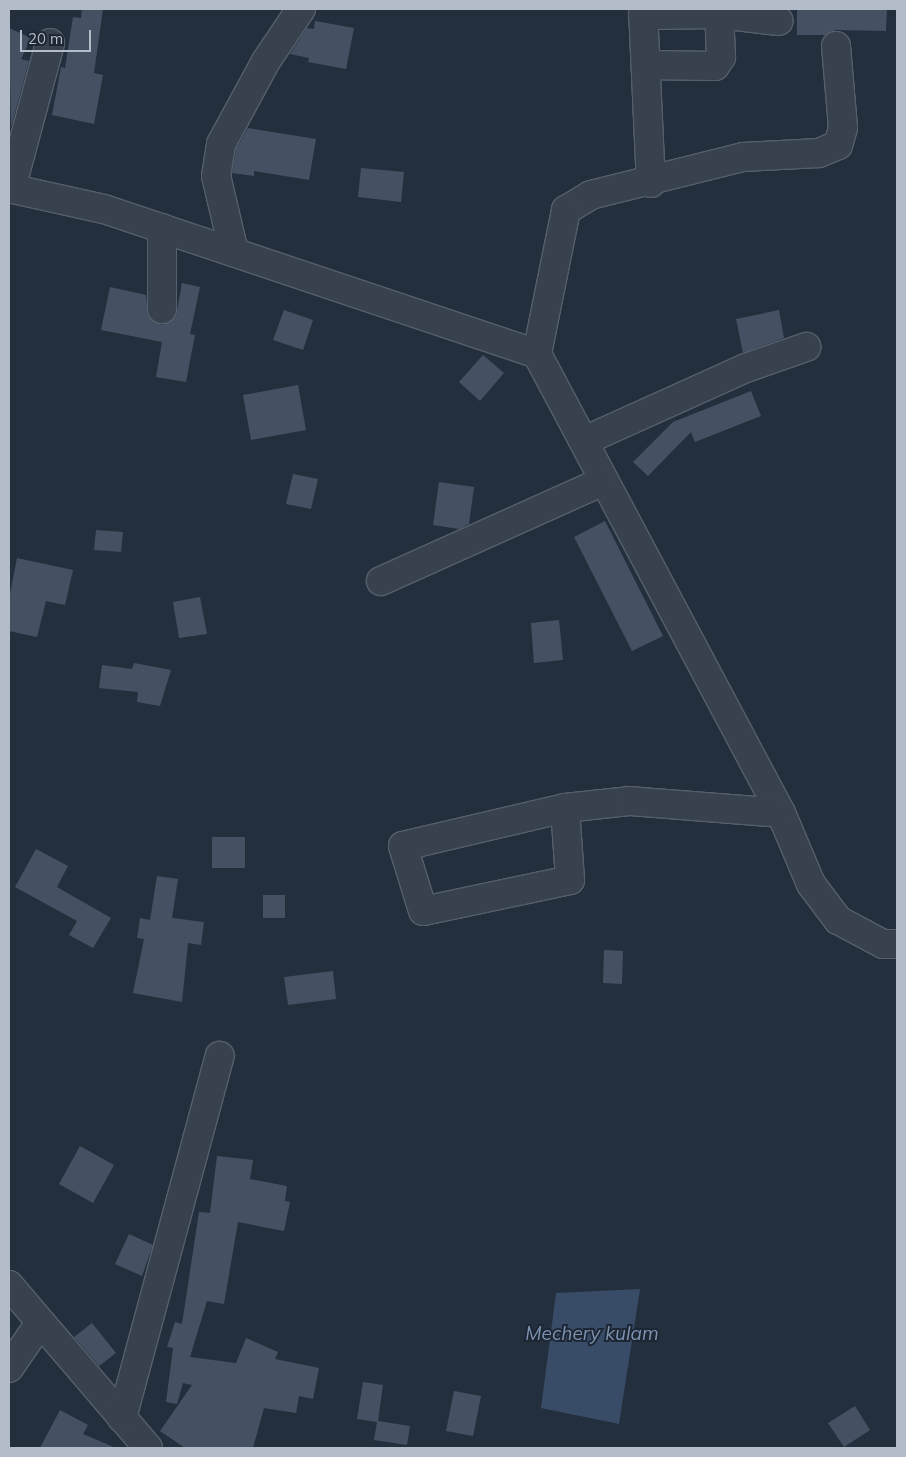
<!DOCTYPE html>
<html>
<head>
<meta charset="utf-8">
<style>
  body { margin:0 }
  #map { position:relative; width:906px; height:1457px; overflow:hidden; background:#242f3e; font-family:Mulish,sans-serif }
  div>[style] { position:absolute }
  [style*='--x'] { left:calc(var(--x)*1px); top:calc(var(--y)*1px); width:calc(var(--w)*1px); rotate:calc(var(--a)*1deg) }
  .water>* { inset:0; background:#394c67 }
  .building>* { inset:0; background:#455162 }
  .roads { filter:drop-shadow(1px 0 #565f6c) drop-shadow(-1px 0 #565f6c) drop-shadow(0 1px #565f6c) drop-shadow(0 -1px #565f6c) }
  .minor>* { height:28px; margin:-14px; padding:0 14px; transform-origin:14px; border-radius:14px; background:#38414e }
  span { translate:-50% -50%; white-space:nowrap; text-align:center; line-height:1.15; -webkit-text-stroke:4px #1d2633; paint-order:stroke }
  .water-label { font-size:19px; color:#7c92b1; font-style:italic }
  .frame { position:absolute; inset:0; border:10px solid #b4bcc9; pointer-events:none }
  .scale { position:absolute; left:20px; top:30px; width:71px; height:22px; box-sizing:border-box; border:2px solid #b4bcc9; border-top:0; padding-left:6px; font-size:15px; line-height:18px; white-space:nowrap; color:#b4bcc9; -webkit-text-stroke:4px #1d2633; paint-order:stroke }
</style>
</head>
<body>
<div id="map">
  <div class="water">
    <i style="clip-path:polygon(640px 1289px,619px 1424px,541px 1408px,556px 1293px)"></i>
  </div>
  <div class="building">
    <i style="clip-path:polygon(82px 9px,103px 9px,94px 73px,103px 75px,94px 124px,52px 115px,61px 67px,65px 68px,73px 17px,81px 18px)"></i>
    <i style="clip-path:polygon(797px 9px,887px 9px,886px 31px,836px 30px,825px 35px,797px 35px)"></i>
    <i style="clip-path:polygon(315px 21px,354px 28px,346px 69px,308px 62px,309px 58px,290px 54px,307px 28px,314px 29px)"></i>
    <i style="clip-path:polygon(9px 28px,31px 38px,21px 59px,29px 61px,11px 128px)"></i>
    <i style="clip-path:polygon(248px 128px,316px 139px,309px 180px,254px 171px,254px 176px,232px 173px,236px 149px)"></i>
    <i style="clip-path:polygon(361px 168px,404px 172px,401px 202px,358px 197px)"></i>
    <i style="clip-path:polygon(182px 283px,200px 287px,190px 334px,195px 335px,186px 382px,156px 377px,162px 342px,101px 330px,110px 287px,146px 295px,148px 316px,162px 325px,176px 316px)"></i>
    <i style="clip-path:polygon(284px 310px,313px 320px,303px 350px,273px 340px)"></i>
    <i style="clip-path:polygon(779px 310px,784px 338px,743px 353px,736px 319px)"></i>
    <i style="clip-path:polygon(483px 355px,504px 373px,480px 401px,459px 382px)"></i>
    <i style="clip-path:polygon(298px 385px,306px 430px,251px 440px,243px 395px)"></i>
    <i style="clip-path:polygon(751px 391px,761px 416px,695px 442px,691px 432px,648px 476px,633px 462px,673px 422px)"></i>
    <i style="clip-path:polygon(293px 474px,318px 479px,311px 509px,286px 504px)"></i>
    <i style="clip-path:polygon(439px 482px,474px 487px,469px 524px,459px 529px,433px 525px)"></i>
    <i style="clip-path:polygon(605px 521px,663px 636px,632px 651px,574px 537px)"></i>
    <i style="clip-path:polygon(96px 530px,123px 532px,121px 552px,94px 550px)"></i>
    <i style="clip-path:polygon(17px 558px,73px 570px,65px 605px,46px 601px,37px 637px,9px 631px,9px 599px)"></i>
    <i style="clip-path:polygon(200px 597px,207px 634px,179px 638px,173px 602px)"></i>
    <i style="clip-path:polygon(559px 620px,563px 660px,534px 663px,531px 623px)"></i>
    <i style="clip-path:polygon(134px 663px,171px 670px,160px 706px,137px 702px,138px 692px,99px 688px,102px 665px,132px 669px)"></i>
    <i style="clip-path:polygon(212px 837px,245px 837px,245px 868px,212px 868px)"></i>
    <i style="clip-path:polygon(36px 849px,68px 866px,57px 887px,111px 918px,93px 948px,69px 935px,77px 921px,15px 887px)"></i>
    <i style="clip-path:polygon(157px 876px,178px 879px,172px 918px,204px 922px,201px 945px,188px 943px,182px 1002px,133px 993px,144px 939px,137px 938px,140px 918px,150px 920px)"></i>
    <i style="clip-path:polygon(263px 895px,285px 895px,285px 918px,263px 918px)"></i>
    <i style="clip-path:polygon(604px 950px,623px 951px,622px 984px,603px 983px)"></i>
    <i style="clip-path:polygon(333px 971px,336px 999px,288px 1005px,284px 977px)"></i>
    <i style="clip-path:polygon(80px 1146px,114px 1165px,93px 1203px,59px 1184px)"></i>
    <i style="clip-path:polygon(217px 1156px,253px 1160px,250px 1179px,287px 1186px,285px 1201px,290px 1202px,284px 1231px,238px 1222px,224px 1304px,207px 1301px,190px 1357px,236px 1363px,246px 1338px,278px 1352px,275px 1359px,319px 1368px,313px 1399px,299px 1396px,296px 1413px,264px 1408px,253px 1448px,185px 1448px,160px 1431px,192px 1385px,183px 1383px,177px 1404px,166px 1402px,173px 1348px,167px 1347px,175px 1322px,182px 1324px,199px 1212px,210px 1213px)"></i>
    <i style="clip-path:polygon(129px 1234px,153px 1245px,142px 1276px,115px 1264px)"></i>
    <i style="clip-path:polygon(92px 1323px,116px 1353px,99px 1366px,74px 1337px)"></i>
    <i style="clip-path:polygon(363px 1382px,383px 1385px,378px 1421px,410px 1426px,407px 1445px,374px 1440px,377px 1422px,357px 1419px)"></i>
    <i style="clip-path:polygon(454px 1391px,481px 1396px,473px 1436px,446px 1431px)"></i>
    <i style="clip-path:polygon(855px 1406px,870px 1430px,844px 1447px,828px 1423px)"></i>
    <i style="clip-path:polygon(60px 1410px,88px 1425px,83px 1434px,116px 1448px,40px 1448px)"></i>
  </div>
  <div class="roads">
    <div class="minor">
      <i style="--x:643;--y:9;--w:174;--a:87.4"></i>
      <i style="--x:643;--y:15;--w:76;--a:-0.8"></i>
      <i style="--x:719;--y:14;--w:60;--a:6.7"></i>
      <i style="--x:836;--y:46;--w:82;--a:85.1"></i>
      <i style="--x:843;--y:128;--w:18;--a:106"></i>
      <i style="--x:838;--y:145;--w:21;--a:157"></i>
      <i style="--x:819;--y:153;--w:76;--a:177"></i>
      <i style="--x:743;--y:157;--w:157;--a:166"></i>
      <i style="--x:591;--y:195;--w:29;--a:149"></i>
      <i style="--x:566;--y:210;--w:147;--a:101.4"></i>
      <i style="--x:537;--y:354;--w:520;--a:62.01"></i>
      <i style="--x:781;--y:813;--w:77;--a:67.1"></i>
      <i style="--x:811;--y:884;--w:45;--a:53.1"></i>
      <i style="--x:838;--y:920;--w:51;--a:28.1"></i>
      <i style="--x:883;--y:944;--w:14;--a:0"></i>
      <i style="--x:646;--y:65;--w:69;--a:0.8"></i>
      <i style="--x:715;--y:66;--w:11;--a:-56"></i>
      <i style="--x:721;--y:57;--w:48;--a:-92.4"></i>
      <i style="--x:9;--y:188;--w:97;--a:12.5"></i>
      <i style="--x:104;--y:209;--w:457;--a:18.5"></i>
      <i style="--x:11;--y:189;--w:151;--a:-75"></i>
      <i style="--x:162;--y:228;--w:81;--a:90"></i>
      <i style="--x:234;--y:252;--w:78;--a:-103.3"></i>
      <i style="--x:216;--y:176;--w:32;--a:-81"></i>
      <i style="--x:221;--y:144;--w:94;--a:-61.5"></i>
      <i style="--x:266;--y:61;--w:63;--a:-56.1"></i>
      <i style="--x:584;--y:441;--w:178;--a:-24.3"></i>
      <i style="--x:746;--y:368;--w:64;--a:-19.3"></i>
      <i style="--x:381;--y:581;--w:244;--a:-24.2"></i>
      <i style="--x:565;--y:808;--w:72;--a:86"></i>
      <i style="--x:570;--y:880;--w:150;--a:168.1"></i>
      <i style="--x:423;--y:911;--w:68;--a:-107.1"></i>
      <i style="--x:403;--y:846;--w:166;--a:-13.2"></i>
      <i style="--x:565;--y:808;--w:64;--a:-6.2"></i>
      <i style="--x:629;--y:801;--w:152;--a:4.5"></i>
      <i style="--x:9;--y:1285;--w:214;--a:49.5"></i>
      <i style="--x:9;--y:1368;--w:55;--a:-55.4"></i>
      <i style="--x:122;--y:1418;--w:375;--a:-74.9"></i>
    </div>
  </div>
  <div class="water-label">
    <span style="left:592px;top:1334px">Mechery kulam</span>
  </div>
  <div class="frame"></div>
  <div class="scale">20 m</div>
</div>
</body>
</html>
